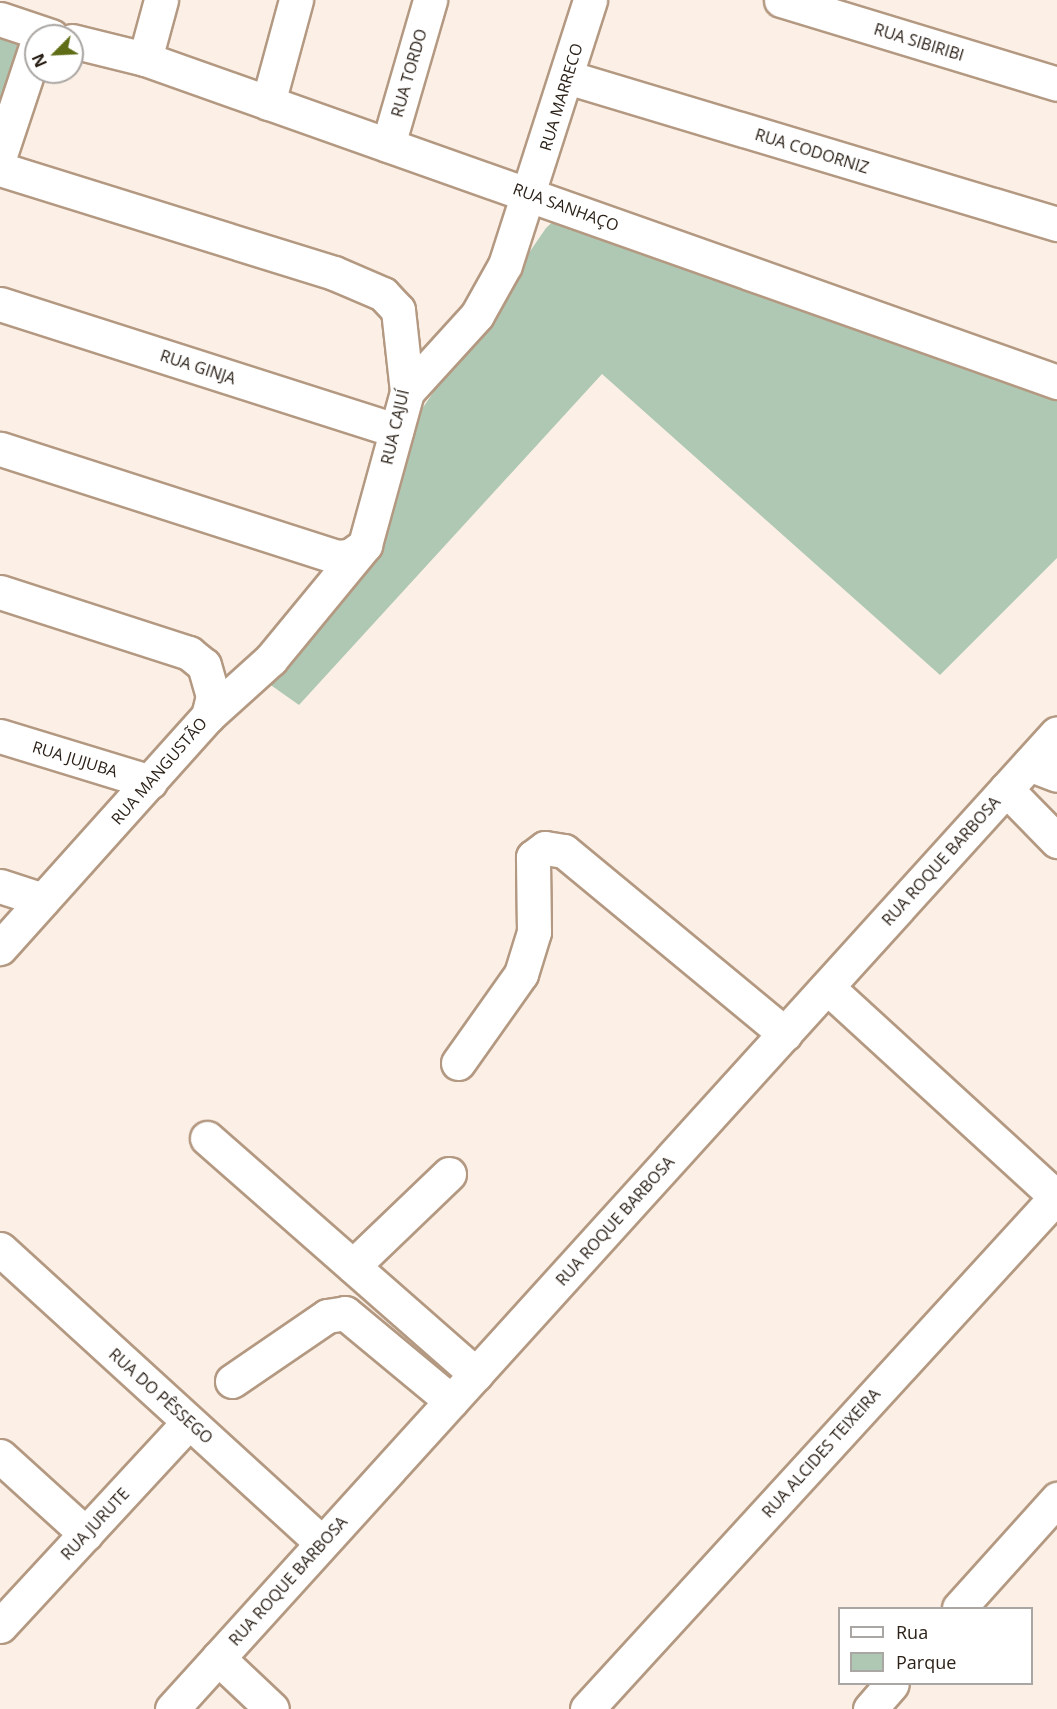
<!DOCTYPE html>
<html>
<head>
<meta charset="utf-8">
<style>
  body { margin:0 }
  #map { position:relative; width:1057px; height:1709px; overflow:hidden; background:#fcf0e6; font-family:"Open Sans",sans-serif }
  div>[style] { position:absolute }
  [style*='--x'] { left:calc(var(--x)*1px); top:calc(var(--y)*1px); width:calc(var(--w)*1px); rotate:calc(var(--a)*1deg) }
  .green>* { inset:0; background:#afc8b4 }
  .roads { filter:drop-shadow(2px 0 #b49982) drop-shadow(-2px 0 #b49982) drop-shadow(0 2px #b49982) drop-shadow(0 -2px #b49982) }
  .minor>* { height:33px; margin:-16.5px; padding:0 16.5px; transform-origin:16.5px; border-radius:16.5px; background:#fff }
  span { translate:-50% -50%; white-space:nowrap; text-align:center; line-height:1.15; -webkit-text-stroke:4.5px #fff; paint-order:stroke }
  .street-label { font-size:16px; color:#2b2118 }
  .legend { position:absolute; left:838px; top:1607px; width:195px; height:78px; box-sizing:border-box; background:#fff; border:2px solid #aaa6a3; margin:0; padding:8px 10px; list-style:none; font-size:18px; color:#2b2118 }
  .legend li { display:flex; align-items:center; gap:12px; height:30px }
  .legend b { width:30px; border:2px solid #aaa6a3 }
  .north { position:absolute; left:24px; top:24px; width:60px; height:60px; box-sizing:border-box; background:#fff; border:2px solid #aaa6a3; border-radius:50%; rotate:246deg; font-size:16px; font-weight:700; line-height:24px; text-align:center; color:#2b2118 }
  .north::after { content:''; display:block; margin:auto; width:21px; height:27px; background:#606d17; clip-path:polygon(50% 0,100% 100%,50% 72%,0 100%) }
</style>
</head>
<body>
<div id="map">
  <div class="green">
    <i style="clip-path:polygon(0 33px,22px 40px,0 114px)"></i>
    <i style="clip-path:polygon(559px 216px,1057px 396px,1057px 558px,940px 675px,602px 374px,299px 705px,265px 681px,365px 558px,404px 435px,546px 228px)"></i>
  </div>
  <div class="roads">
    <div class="minor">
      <i style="--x:781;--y:0;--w:288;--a:16.9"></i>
      <i style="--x:0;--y:19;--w:54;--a:18.4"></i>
      <i style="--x:72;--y:41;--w:75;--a:13.9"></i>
      <i style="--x:145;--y:59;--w:968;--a:19.5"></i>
      <i style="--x:145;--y:59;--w:61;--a:-74.8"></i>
      <i style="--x:567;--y:77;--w:512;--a:16.7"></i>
      <i style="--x:268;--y:103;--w:107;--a:-74.8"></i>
      <i style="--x:388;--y:145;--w:151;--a:-73.8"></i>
      <i style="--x:0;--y:155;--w:114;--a:-71.6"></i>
      <i style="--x:0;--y:169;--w:350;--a:17.3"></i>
      <i style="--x:334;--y:273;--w:53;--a:23.2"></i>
      <i style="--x:383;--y:294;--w:22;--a:47"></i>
      <i style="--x:398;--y:310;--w:82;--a:83.7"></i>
      <i style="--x:407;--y:392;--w:159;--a:105.4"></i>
      <i style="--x:365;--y:545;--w:19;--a:145"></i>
      <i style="--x:349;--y:556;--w:12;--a:175"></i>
      <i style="--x:337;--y:557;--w:354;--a:-162.2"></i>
      <i style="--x:0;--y:304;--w:416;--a:17.7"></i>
      <i style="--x:407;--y:392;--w:104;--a:-47.7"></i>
      <i style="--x:477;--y:315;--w:57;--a:-60.8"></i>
      <i style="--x:505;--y:265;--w:278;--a:-72.2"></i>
      <i style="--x:0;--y:592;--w:199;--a:17.9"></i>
      <i style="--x:189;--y:653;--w:19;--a:39"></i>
      <i style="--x:204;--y:665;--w:32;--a:74"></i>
      <i style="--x:213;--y:696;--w:21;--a:104"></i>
      <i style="--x:208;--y:716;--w:312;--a:131.9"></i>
      <i style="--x:208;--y:716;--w:85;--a:-42.1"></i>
      <i style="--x:271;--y:659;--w:148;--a:-50.5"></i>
      <i style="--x:0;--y:736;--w:157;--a:17"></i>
      <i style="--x:1029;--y:764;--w:30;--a:21"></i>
      <i style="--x:1006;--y:789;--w:73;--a:45.6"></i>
      <i style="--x:0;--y:886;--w:45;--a:18"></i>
      <i style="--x:827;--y:987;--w:312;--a:42.5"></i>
      <i style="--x:458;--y:1063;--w:109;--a:-54.7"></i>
      <i style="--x:521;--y:974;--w:44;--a:-72.8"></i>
      <i style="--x:534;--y:932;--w:75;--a:-90.8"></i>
      <i style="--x:533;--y:857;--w:15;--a:-37"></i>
      <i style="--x:545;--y:848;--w:19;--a:9"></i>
      <i style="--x:564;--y:851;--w:287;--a:39.6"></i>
      <i style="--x:207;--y:1138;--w:358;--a:41.3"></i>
      <i style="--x:0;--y:1249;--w:436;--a:42.4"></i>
      <i style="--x:353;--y:1266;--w:133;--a:-43.8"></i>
      <i style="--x:232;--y:1381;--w:115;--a:-34.4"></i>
      <i style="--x:327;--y:1316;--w:18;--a:-9"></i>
      <i style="--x:345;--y:1313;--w:138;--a:39.7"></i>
      <i style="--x:0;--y:1456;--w:116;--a:42.2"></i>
      <i style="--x:959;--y:1608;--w:147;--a:-48"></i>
      <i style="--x:0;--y:1626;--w:278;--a:-47.2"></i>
      <i style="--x:218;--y:1658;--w:74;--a:43.4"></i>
      <i style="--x:172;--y:1709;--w:1317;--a:-47.8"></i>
      <i style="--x:587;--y:1709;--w:694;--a:-47.51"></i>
      <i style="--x:870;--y:1709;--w:33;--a:-49"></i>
    </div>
  </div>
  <div class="street-label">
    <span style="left:919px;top:42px;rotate:17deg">RUA SIBIRIBI</span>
    <span style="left:409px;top:73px;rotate:-74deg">RUA TORDO</span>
    <span style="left:561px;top:97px;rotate:-73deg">RUA MARRECO</span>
    <span style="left:812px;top:151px;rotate:17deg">RUA CODORNIZ</span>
    <span style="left:566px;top:207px;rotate:20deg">RUA SANHAÇO</span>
    <span style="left:198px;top:367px;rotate:18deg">RUA GINJA</span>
    <span style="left:395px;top:427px;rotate:-77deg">RUA CAJUÍ</span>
    <span style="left:75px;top:759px;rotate:17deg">RUA JUJUBA</span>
    <span style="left:159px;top:771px;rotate:-49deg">RUA MANGUSTÃO</span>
    <span style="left:941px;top:861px;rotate:-48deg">RUA ROQUE BARBOSA</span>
    <span style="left:615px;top:1221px;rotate:-48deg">RUA ROQUE BARBOSA</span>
    <span style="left:161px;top:1396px;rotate:42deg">RUA DO PÊSSEGO</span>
    <span style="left:821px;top:1453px;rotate:-48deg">RUA ALCIDES TEIXEIRA</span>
    <span style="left:95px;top:1524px;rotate:-47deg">RUA JURUTE</span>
    <span style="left:288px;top:1581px;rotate:-48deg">RUA ROQUE BARBOSA</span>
  </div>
  <ul class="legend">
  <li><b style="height:8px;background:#fff"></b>Rua</li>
  <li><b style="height:16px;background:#afc8b4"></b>Parque</li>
  </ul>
  <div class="north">N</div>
</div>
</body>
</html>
